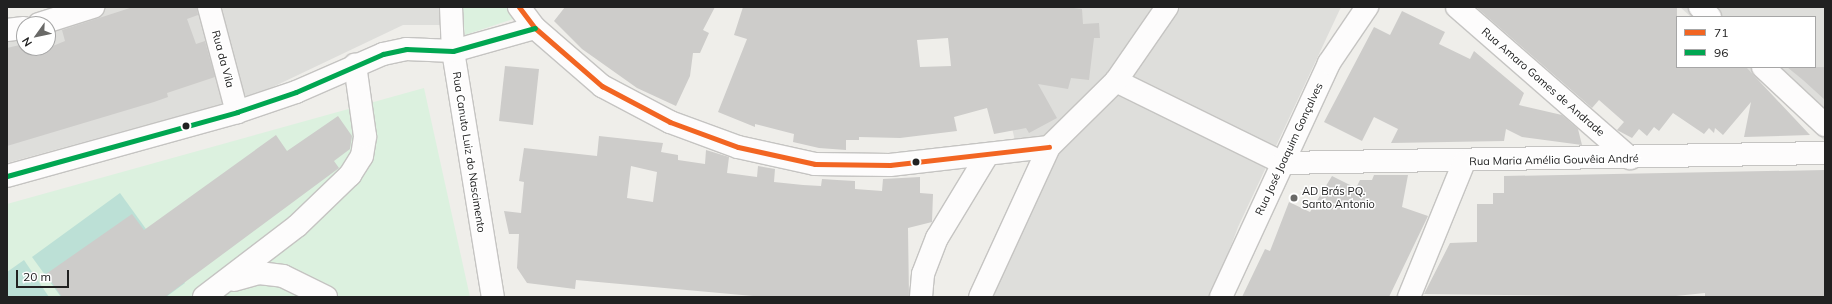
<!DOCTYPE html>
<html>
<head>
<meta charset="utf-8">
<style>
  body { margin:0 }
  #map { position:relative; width:1832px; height:304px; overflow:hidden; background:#efeeea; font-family:Mulish,sans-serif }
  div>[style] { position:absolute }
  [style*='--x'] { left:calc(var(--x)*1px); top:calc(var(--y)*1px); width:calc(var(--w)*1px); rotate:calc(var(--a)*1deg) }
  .residential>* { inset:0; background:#dededb }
  .park>* { inset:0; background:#dcf1df }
  .pitch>* { inset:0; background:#bce0d6 }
  .building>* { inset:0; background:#cdccca }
  .roads { filter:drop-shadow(1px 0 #c5c4c2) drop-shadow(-1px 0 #c5c4c2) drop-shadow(0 1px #c5c4c2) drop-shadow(0 -1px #c5c4c2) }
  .minor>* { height:22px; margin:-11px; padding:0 11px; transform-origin:11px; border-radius:11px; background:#fdfcfc }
  .bus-1>* { height:5px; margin:-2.5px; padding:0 2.5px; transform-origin:2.5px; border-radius:2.5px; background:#f26522 }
  .bus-2>* { height:5px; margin:-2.5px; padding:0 2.5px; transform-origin:2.5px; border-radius:2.5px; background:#00a651 }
  .dots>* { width:11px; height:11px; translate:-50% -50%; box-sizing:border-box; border:2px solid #fff; border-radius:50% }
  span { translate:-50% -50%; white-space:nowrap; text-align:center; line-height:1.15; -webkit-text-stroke:3px #fff; paint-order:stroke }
  .street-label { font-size:11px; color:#212121 }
  .poi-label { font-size:11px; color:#212121 }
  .left { translate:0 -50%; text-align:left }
  .frame { position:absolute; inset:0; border:8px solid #212121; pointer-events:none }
  .legend { position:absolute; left:1676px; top:16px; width:140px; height:52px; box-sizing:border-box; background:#fff; border:1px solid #a6a6a6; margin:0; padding:5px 7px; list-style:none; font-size:12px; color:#212121 }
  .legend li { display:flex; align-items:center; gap:8px; height:20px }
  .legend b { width:20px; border:1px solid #a6a6a6 }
  .north { position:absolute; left:16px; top:16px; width:40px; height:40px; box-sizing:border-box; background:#fff; border:1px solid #a6a6a6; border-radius:50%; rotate:237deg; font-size:11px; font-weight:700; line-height:16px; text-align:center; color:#212121 }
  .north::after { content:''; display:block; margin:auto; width:14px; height:18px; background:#696967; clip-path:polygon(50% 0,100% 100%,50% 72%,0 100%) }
  .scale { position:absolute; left:16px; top:270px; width:53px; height:18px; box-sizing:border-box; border:2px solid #212121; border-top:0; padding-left:5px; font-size:12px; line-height:14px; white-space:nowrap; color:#212121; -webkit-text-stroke:3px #fff; paint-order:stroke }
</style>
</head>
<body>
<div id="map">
  <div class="residential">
    <i style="clip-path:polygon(evenodd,60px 7px,443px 7px,445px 25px,403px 25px,256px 95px,7px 163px,7px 26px,60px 7px,24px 24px,48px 24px,48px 48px,24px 48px,24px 24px)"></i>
    <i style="clip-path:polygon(993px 7px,1341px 7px,1238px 227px,1212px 297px,969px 297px,1059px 144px,1015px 141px,1002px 84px)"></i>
    <i style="clip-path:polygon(1680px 7px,1825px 7px,1825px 141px,1745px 67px,1815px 67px,1815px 17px,1691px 17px)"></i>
  </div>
  <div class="park">
    <i style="clip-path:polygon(462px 7px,506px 7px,516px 18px,465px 35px)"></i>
    <i style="clip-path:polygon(424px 88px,470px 297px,7px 297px,7px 204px)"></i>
  </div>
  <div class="pitch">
    <i style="clip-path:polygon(120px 193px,185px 283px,166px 297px,61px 297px,32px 257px)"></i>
    <i style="clip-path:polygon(24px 260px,49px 297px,7px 297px,7px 272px)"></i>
  </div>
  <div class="building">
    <i style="clip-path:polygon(133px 7px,197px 7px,198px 15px,187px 19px,196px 44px,205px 41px,215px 77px,167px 93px,168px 97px,154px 102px,7px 146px,7px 48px,24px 44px,24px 48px,48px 48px,65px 41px,62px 30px)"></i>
    <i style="clip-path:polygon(565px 7px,715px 7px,703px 30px,709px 33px,700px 53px,693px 53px,690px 76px,676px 106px,637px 88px,582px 49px,554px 21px)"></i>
    <i style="clip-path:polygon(evenodd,743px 7px,1065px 7px,1082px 9px,1083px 24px,1099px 23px,1100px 38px,1094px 38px,1089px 80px,1071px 78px,1068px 89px,1038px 84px,1057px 118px,1029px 133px,1026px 128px,994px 134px,987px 108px,954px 117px,957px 131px,900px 138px,859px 137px,859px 140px,846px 140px,846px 150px,819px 148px,793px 142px,794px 134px,755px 124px,755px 127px,718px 112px,747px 39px,734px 35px,743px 7px,948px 38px,951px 66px,920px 67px,917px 40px,948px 38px)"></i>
    <i style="clip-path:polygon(1476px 7px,1677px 7px,1677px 67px,1746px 67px,1810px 135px,1744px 137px,1751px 102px,1723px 135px,1715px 128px,1714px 133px,1709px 128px,1704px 134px,1673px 113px,1659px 131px,1654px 127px,1647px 136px,1639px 129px,1632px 138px,1617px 130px,1624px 122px,1599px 100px,1592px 108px)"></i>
    <i style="clip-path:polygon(1402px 11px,1445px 32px,1439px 44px,1470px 59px,1474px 51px,1524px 93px,1519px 105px,1562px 115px,1578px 129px,1582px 145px,1522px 137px,1506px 129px,1504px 141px,1391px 143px,1398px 129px,1374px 117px,1362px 141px,1324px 122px,1374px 27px,1390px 35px)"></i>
    <i style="clip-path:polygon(505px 66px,539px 69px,533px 125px,499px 121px)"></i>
    <i style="clip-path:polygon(1787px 67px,1825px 67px,1825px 100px,1803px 80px)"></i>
    <i style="clip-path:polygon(338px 116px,352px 136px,350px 149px,334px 161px,339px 168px,165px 297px,62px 297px,46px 274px,132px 214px,144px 230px,276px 135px,287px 151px)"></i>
    <i style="clip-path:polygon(evenodd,599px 136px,663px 143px,661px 152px,678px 155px,678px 160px,705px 164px,706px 150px,729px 157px,727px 173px,757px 177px,758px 166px,775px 169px,774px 182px,803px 185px,821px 186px,822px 179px,837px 180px,855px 181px,855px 189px,882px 191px,883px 179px,920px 177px,920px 193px,933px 194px,932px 222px,908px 228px,909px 297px,764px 297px,576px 280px,575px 289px,527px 283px,517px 268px,519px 234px,509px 234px,504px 211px,521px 213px,524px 182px,519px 181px,524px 148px,597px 156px,599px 136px,631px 166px,657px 172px,653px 202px,627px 198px,631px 166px)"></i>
    <i style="clip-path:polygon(1825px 170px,1825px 297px,1705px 297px,1705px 293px,1666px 297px,1424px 294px,1450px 243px,1477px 242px,1477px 204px,1493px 204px,1493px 193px,1504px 193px,1504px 176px)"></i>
    <i style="clip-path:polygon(1374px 175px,1408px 175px,1402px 207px,1428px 216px,1389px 297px,1242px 297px,1265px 249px,1270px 251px,1289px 202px,1310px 212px,1332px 176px,1356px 188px,1360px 180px,1372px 180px)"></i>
  </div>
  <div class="roads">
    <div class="minor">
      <i style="--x:209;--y:7;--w:109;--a:75.1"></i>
      <i style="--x:451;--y:7;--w:44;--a:87.4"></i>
      <i style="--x:453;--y:51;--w:249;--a:80.8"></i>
      <i style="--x:519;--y:7;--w:26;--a:53"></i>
      <i style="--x:535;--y:28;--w:89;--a:40.9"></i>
      <i style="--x:602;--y:86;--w:77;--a:27.9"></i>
      <i style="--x:670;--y:122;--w:72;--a:20.2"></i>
      <i style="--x:738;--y:147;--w:79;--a:12.4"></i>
      <i style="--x:815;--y:164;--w:75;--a:0.8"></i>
      <i style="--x:890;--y:165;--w:160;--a:-6.5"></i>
      <i style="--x:1457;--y:7;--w:230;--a:41.1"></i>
      <i style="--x:1700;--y:7;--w:14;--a:45"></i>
      <i style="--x:39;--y:24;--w:57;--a:-17.5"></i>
      <i style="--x:7;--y:30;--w:17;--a:-7"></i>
      <i style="--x:1763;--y:67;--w:85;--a:43.1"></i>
      <i style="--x:1116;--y:81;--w:186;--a:26.2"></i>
      <i style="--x:1283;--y:163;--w:542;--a:-1.06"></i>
      <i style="--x:7;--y:176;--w:239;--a:-15.5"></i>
      <i style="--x:237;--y:112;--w:62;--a:-18.7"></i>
      <i style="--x:296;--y:92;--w:95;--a:-23.6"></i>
      <i style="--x:383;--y:54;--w:24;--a:-12"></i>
      <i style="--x:406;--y:49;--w:47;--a:2.4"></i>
      <i style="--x:453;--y:51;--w:85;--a:-15.7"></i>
      <i style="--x:234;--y:280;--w:26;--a:-16"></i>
      <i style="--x:259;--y:273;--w:24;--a:7"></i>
      <i style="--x:283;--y:276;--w:48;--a:26"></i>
      <i style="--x:204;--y:297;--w:117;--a:-37.4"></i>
      <i style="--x:297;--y:226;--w:74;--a:-43.9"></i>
      <i style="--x:350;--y:175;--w:22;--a:-58"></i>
      <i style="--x:362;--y:156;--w:20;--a:-81"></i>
      <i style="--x:365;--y:136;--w:72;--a:-98"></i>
      <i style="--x:921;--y:297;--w:23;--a:-85"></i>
      <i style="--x:923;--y:274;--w:39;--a:-69"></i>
      <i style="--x:937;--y:238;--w:95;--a:-58.8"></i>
      <i style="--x:980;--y:297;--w:165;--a:-65.3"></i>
      <i style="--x:1049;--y:147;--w:94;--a:-44.6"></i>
      <i style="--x:1116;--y:81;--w:90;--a:-55.4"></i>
      <i style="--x:1221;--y:297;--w:258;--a:-65.2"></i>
      <i style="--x:1329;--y:63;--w:68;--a:-55.8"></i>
      <i style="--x:1409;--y:297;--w:146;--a:-67.8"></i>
    </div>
  </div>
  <div class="bus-1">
    <i style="--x:519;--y:7;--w:26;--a:53"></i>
    <i style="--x:535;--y:28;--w:89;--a:40.9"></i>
    <i style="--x:602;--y:86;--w:77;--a:27.9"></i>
    <i style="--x:670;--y:122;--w:72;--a:20.2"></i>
    <i style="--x:738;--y:147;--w:79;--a:12.4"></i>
    <i style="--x:815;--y:164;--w:75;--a:0.8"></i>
    <i style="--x:890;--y:165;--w:160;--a:-6.5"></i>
  </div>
  <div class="bus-2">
    <i style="--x:7;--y:176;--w:239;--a:-15.5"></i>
    <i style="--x:237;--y:112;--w:62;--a:-18.7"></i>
    <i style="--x:296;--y:92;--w:95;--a:-23.6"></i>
    <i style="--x:383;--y:54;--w:24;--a:-12"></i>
    <i style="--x:406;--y:49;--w:47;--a:2.4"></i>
    <i style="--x:453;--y:51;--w:85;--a:-15.7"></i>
  </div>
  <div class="dots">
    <i style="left:186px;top:126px;background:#212121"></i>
    <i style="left:916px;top:162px;background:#212121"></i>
    <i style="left:1294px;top:198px;background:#696967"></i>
  </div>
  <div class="street-label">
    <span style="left:223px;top:59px;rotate:75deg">Rua da Vila</span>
    <span style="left:1543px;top:82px;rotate:41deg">Rua Amaro Gomes de Andrade</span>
    <span style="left:1289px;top:149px;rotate:-65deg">Rua José Joaquim Gonçalves</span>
    <span style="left:469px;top:152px;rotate:81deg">Rua Canuto Luiz do Nascimento</span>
    <span style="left:1554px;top:160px;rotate:-1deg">Rua Maria Amélia Gouvêia André</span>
  </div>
  <div class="poi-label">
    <span class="left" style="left:1302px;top:198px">AD Brás PQ.<br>Santo Antonio</span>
  </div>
  <div class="frame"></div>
  <ul class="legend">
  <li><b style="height:5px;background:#f26522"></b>71</li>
  <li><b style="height:5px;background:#00a651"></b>96</li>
  </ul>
  <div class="north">N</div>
  <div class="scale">20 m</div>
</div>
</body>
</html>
